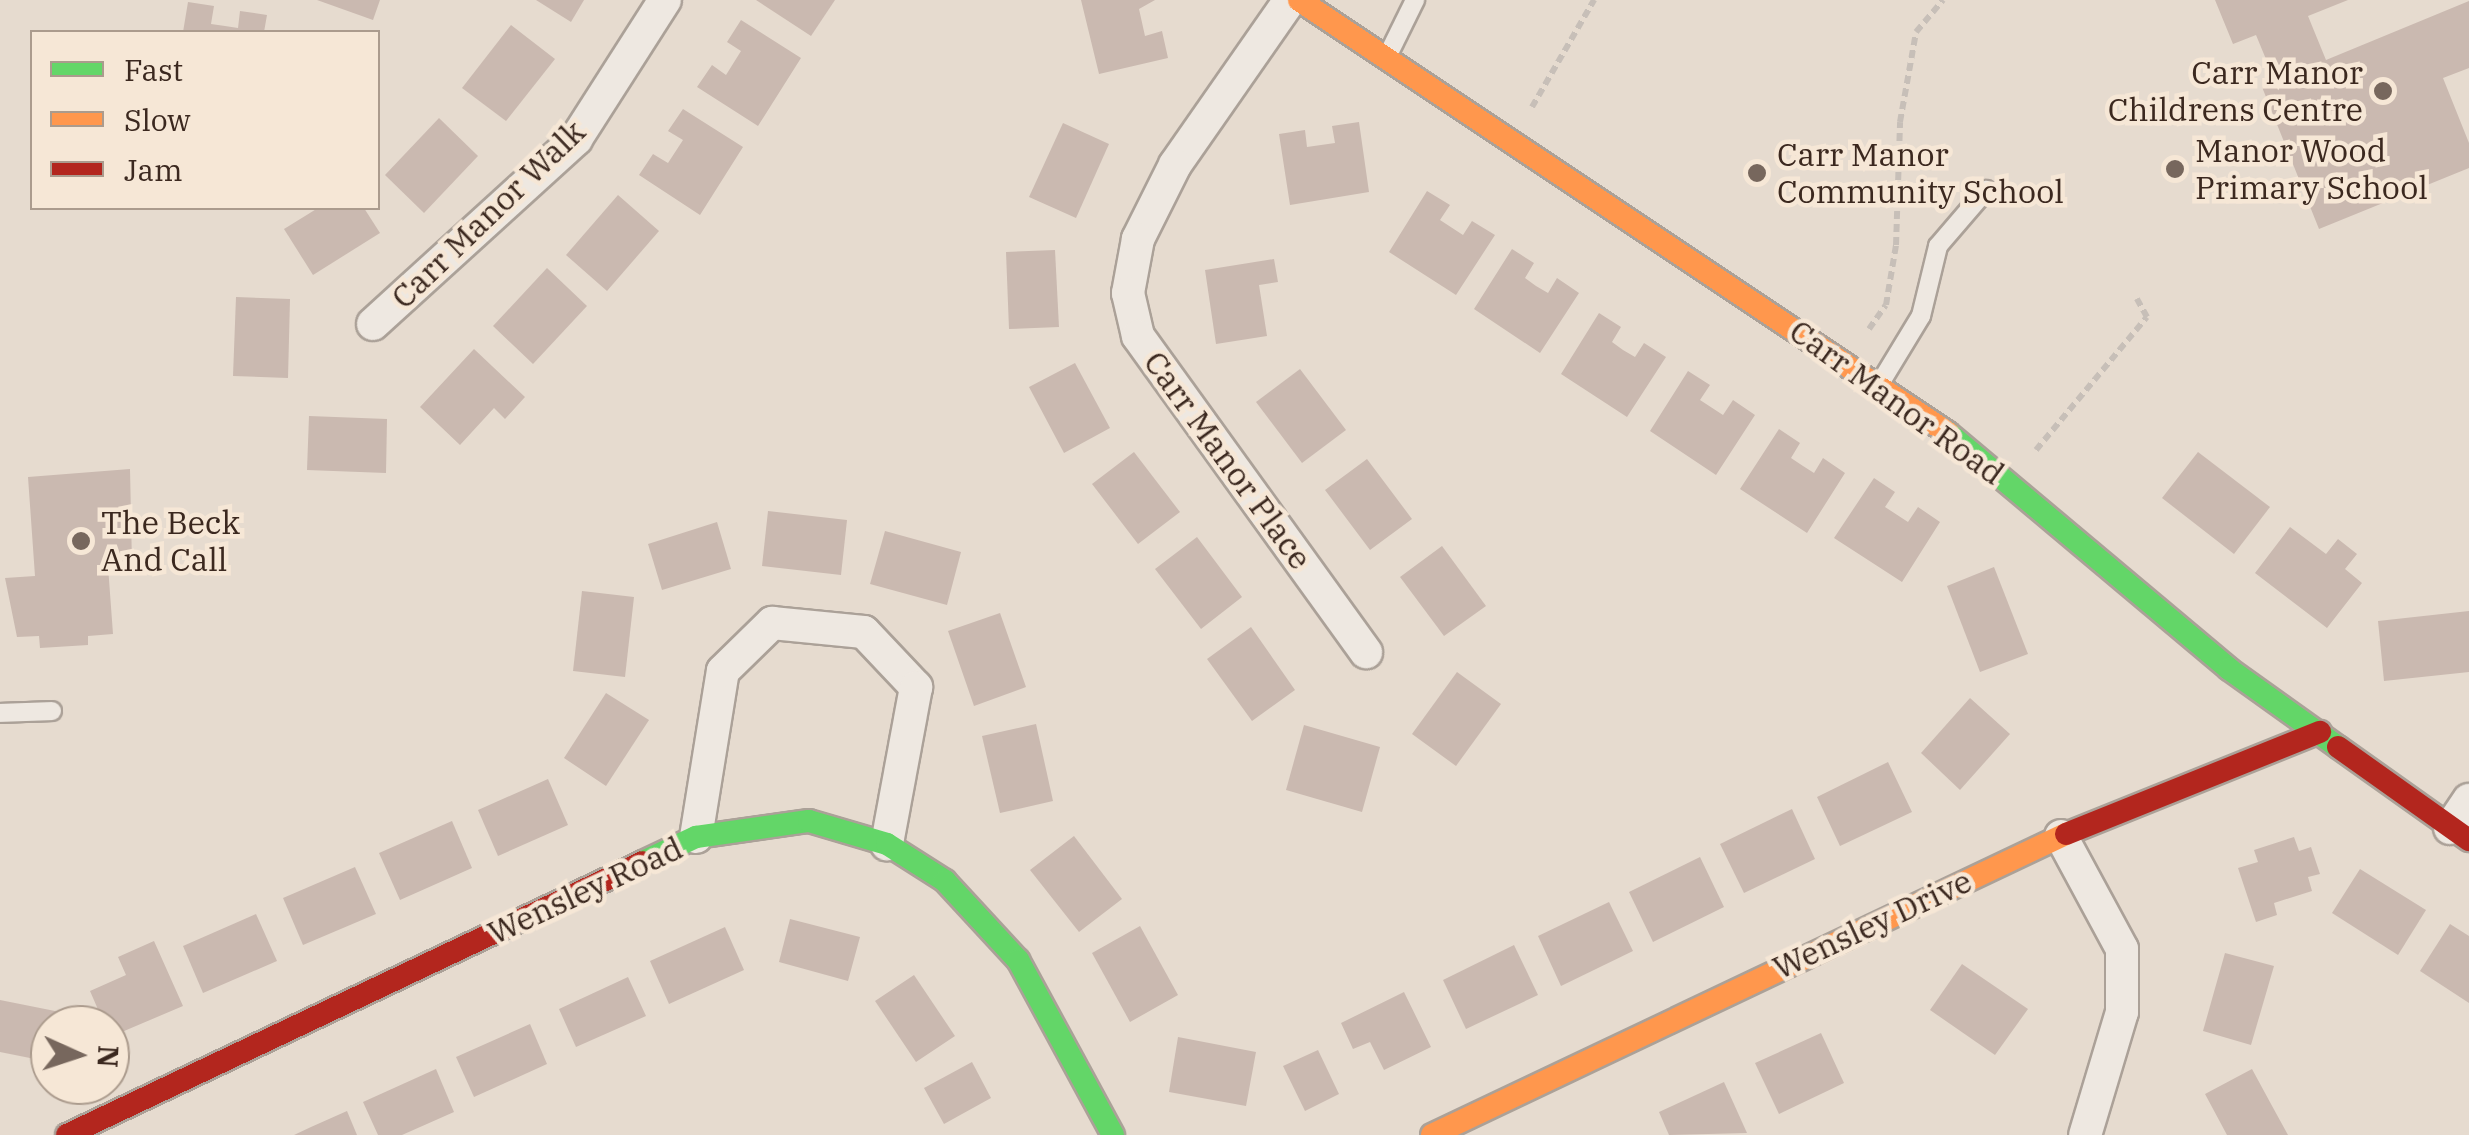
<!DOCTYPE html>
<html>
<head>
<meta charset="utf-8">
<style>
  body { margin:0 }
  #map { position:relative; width:2469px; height:1135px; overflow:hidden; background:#e6dbcf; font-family:"IBM Plex Serif",serif }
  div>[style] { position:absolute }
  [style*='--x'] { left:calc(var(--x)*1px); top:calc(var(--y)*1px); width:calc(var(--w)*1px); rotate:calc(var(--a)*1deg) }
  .building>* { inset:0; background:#cab9b0 }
  .path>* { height:6px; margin-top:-3px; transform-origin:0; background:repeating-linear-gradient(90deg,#c7bfb8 0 8px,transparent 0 13px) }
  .roads { filter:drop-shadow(2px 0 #aba198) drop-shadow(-2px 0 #aba198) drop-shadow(0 2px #aba198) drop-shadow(0 -2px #aba198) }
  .lane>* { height:18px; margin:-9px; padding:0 9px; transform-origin:9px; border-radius:9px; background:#eee8e1 }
  .street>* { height:32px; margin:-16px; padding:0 16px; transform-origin:16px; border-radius:16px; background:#eee8e1 }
  .fast>* { height:22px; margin:-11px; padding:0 11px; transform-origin:11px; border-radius:11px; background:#63d668 }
  .slow>* { height:22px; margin:-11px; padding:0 11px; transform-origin:11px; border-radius:11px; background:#ff974d }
  .jam>* { height:22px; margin:-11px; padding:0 11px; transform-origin:11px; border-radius:11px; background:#b3261e }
  .dots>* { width:28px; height:28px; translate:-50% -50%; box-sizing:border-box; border:5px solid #f6e7d6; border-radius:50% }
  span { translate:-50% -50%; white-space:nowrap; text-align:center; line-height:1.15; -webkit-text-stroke:9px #f6e7d6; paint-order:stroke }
  .poi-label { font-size:32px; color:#3b281f }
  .right { translate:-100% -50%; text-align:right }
  .left { translate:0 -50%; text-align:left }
  .street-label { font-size:32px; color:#3b281f }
  .legend { position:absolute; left:30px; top:30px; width:350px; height:180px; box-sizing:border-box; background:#f6e7d6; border:2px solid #ab9b8d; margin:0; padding:12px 18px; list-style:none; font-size:30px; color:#3b281f }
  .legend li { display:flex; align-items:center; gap:20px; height:50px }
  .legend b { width:50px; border:2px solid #ab9b8d }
  .north { position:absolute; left:30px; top:1005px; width:100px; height:100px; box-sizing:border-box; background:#f6e7d6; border:2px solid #ab9b8d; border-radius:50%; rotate:93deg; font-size:28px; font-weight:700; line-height:40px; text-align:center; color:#3b281f }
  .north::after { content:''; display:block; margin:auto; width:35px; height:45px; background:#77675d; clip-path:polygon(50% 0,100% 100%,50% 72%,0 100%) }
</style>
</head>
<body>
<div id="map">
  <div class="building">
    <i style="clip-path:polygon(317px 0,380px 0,373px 20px)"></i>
    <i style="clip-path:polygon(536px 0,584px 0,571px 22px)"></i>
    <i style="clip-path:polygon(756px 0,835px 0,811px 36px)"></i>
    <i style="clip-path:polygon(1081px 0,1155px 0,1139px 9px,1145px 36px,1162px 31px,1168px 58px,1099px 74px)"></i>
    <i style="clip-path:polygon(2215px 0,2348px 0,2308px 16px,2326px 60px,2469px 1px,2469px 68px,2443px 78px,2469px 143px,2469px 168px,2319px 229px,2262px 87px,2275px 81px,2256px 35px,2233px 44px)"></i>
    <i style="clip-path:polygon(188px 2px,214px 6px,211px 24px,225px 26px,238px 28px,240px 11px,267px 15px,264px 32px,183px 32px)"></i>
    <i style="clip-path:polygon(741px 20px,801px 58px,758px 126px,697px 87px,712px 65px,726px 75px,741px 51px,727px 42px)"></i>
    <i style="clip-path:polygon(511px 25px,555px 59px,506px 121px,462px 88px)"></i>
    <i style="clip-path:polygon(683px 109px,743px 147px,700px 215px,639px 175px,653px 154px,668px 163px,683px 140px,668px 131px)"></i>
    <i style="clip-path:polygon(439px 118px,478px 156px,424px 213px,385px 175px)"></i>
    <i style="clip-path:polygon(1359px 122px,1369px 192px,1290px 205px,1279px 134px,1305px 130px,1307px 147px,1335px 143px,1332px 126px)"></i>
    <i style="clip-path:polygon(1063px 123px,1109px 144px,1076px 218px,1029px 197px)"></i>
    <i style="clip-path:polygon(1427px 191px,1450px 205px,1440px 220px,1463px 235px,1472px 221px,1495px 235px,1456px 295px,1389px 252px)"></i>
    <i style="clip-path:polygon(618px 195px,659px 231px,607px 291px,566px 255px)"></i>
    <i style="clip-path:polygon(318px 208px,364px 208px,380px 233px,313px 275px,284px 229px)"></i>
    <i style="clip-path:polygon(1512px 249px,1534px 263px,1525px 278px,1536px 286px,1548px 293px,1557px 278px,1579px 293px,1540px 353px,1474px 309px)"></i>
    <i style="clip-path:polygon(1055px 250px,1059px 327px,1009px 329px,1006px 252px)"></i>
    <i style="clip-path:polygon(1274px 259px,1278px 282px,1259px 285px,1267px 336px,1216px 344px,1205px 270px)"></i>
    <i style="clip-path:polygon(547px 268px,587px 306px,533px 364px,493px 326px)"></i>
    <i style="clip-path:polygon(236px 297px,290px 299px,288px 378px,233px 376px)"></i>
    <i style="clip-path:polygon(1599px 313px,1621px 327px,1612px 342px,1623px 350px,1635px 357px,1644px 343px,1666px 357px,1627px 417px,1561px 374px)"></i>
    <i style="clip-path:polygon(474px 349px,525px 397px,505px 419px,494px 408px,460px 445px,420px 407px)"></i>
    <i style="clip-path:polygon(1075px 363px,1110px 428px,1064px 453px,1029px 387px)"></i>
    <i style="clip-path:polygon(1300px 369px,1346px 430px,1302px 463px,1256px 402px)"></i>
    <i style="clip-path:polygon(1688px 371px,1710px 385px,1700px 400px,1723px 415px,1733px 400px,1755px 415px,1716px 475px,1650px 431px)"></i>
    <i style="clip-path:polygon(309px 416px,387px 419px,386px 473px,307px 470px)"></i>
    <i style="clip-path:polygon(1779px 429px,1800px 443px,1791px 458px,1803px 466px,1814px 473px,1823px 458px,1845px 473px,1807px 533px,1740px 489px)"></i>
    <i style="clip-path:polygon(1134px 452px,1180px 512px,1138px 544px,1092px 484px)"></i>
    <i style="clip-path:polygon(2198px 452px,2270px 507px,2234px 554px,2162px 498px)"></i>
    <i style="clip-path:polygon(1367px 459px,1412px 519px,1370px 550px,1325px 490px)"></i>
    <i style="clip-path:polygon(130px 469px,132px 564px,108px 566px,113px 634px,88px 636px,88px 645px,40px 648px,39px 636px,17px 637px,5px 578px,35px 576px,28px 477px)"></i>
    <i style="clip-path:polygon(1874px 478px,1895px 492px,1885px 507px,1908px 522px,1918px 507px,1940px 522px,1902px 582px,1834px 538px)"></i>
    <i style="clip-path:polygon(768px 511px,847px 520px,841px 575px,762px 566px)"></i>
    <i style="clip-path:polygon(717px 522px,731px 569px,662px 590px,648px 544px)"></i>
    <i style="clip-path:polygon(2290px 527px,2326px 554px,2338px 539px,2357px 554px,2345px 569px,2362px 583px,2327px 628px,2255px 573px)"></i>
    <i style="clip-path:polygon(885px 531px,961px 552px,947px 605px,870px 584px)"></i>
    <i style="clip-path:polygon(1197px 537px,1242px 597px,1201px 629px,1155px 569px)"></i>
    <i style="clip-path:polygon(1442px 546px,1486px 606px,1444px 636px,1400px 577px)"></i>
    <i style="clip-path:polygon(1994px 567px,2028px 654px,1980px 672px,1947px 586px)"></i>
    <i style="clip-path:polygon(582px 591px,634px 597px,625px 677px,573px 671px)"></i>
    <i style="clip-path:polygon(2469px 611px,2469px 672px,2384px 681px,2378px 621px)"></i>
    <i style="clip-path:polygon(1000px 613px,1026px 687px,974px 706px,948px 631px)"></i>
    <i style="clip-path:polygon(1251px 627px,1295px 690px,1252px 721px,1207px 659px)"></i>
    <i style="clip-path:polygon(1457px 672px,1501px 704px,1456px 766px,1412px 734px)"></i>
    <i style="clip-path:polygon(606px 693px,649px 720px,606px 786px,564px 758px)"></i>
    <i style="clip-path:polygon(1970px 698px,2010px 734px,1960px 790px,1921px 753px)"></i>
    <i style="clip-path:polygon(1036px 724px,1053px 801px,1000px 813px,982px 736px)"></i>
    <i style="clip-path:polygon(1304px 725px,1380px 747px,1362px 812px,1286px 790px)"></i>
    <i style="clip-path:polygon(1888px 762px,1912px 812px,1840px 846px,1817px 797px)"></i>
    <i style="clip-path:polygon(548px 779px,568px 825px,498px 856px,478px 810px)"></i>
    <i style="clip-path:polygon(1792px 809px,1815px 859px,1744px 893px,1720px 844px)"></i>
    <i style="clip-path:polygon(452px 821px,472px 868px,400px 900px,379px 853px)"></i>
    <i style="clip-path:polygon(1074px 836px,1122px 899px,1079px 932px,1030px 870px)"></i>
    <i style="clip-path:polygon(2294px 837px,2299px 851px,2311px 847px,2320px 874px,2308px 877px,2312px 891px,2274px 903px,2277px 915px,2256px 922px,2238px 868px,2258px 862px,2254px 850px)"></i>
    <i style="clip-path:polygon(1700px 857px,1724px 907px,1653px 942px,1629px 892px)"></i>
    <i style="clip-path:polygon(355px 867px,376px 914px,303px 945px,283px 898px)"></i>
    <i style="clip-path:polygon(2360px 869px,2426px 910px,2398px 955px,2332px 913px)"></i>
    <i style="clip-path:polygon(1609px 902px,1633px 951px,1561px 986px,1538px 936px)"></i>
    <i style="clip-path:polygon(256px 914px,277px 961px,203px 993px,183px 946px)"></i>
    <i style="clip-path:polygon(790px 919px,860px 937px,848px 981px,779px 962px)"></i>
    <i style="clip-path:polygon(2450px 924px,2469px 936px,2469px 1003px,2420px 971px)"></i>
    <i style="clip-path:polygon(1140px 926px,1178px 995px,1130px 1022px,1092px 953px)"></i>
    <i style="clip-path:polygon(725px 927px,744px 970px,669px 1004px,650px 961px)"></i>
    <i style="clip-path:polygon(154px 941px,183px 1006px,110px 1037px,90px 991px,126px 975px,118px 957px)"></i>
    <i style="clip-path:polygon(1514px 945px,1538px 995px,1466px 1029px,1443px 980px)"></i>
    <i style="clip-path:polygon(2225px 953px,2274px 966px,2251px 1045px,2203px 1031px)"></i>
    <i style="clip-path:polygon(1962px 964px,2028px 1009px,1995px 1055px,1930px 1010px)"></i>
    <i style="clip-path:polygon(914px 975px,955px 1036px,916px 1062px,875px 1001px)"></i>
    <i style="clip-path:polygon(628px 977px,646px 1016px,576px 1047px,559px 1009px)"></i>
    <i style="clip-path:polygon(1404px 992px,1431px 1047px,1384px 1070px,1370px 1042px,1353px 1049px,1341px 1023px)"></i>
    <i style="clip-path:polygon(0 1000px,70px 1014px,68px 1025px,50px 1025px,50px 1062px,0 1052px)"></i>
    <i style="clip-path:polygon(530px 1024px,547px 1064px,474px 1097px,456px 1057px)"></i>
    <i style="clip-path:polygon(1821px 1033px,1844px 1083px,1779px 1114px,1755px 1063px)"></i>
    <i style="clip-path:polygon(1178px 1037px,1256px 1052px,1246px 1106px,1169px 1092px)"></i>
    <i style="clip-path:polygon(1318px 1050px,1339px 1094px,1305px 1111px,1283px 1066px)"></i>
    <i style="clip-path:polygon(972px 1062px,991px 1098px,944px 1124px,924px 1088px)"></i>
    <i style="clip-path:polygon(436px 1069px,454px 1112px,402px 1135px,378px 1135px,363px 1102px)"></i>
    <i style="clip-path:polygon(2252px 1069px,2271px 1104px,2288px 1135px,2227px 1135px,2205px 1094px)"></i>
    <i style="clip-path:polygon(1724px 1082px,1747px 1133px,1669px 1135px,1659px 1112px)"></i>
    <i style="clip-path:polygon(347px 1111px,357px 1135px,294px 1135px,311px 1127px)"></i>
  </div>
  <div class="path">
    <i style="--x:1532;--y:107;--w:124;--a:-59.9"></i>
    <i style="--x:1869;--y:329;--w:29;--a:-55"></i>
    <i style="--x:1886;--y:305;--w:61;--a:-80.5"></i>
    <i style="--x:1896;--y:245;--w:123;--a:-88.1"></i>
    <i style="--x:1900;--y:122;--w:91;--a:-79.9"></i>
    <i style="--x:1916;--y:32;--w:42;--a:-49.8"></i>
    <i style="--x:2036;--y:450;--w:173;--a:-50.2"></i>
    <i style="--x:2147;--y:317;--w:21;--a:-119"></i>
  </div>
  <div class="roads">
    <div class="lane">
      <i style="--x:1387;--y:57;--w:64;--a:-63.8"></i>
      <i style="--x:1879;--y:385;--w:81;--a:-58.7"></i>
      <i style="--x:1921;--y:316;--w:72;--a:-76.3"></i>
      <i style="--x:1938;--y:246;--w:74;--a:-49.4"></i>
      <i style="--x:0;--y:713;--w:52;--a:-2.2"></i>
    </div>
    <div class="street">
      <i style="--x:1290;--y:0;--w:201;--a:124.9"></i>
      <i style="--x:1175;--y:165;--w:83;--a:116.6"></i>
      <i style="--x:1138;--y:239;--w:55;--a:100.5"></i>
      <i style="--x:1128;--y:293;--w:44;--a:76.9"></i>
      <i style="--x:1138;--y:336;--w:390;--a:54.2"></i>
      <i style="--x:373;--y:324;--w:275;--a:-42.3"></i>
      <i style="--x:576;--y:139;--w:165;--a:-57.4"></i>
      <i style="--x:2450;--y:828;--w:34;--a:-56"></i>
      <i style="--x:2061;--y:836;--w:128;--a:61.6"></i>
      <i style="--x:2122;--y:949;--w:63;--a:90"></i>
      <i style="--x:2122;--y:1012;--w:128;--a:106.7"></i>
      <i style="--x:696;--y:837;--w:168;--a:-80.8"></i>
      <i style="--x:723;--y:671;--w:69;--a:-44.4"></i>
      <i style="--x:772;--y:623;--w:92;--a:5.6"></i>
      <i style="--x:864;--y:632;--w:76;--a:46.6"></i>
      <i style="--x:916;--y:687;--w:160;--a:100.5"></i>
    </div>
    <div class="fast">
      <i style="--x:1948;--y:433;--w:367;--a:40"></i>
      <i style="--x:2229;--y:669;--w:134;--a:35.6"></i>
      <i style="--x:643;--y:862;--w:59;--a:-25.3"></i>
      <i style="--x:696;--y:837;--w:114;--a:-8.1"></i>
      <i style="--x:809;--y:821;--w:81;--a:16.4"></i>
      <i style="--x:887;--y:844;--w:69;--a:32.5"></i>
      <i style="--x:945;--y:881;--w:108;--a:47.3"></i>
      <i style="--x:1018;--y:960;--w:199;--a:61.5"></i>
    </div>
    <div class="slow">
      <i style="--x:1299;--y:0;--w:780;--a:33.71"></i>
      <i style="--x:1432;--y:1135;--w:702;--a:-25.4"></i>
    </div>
    <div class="jam">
      <i style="--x:2338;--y:747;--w:161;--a:35.4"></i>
      <i style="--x:2066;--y:834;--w:274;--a:-21.9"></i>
      <i style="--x:67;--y:1135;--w:637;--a:-25.36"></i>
    </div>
  </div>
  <div class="dots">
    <i style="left:2383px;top:91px;background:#77675d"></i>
    <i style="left:2175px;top:169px;background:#77675d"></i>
    <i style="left:1757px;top:173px;background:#77675d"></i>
    <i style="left:81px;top:541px;background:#77675d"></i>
  </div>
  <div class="poi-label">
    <span class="right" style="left:2363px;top:91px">Carr Manor<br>Childrens Centre</span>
    <span class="left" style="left:2195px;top:169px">Manor Wood<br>Primary School</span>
    <span class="left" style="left:1777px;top:173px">Carr Manor<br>Community School</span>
    <span class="left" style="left:101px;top:541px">The Beck<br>And Call</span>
  </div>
  <div class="street-label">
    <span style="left:488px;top:214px;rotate:-44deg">Carr Manor Walk</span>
    <span style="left:1897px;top:402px;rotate:36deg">Carr Manor Road</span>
    <span style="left:1228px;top:460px;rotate:54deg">Carr Manor Place</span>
    <span style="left:585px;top:890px;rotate:-25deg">Wensley Road</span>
    <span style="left:1872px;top:924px;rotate:-25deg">Wensley Drive</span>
  </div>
  <ul class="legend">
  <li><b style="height:12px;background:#63d668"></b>Fast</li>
  <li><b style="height:12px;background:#ff974d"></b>Slow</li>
  <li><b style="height:12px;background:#b3261e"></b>Jam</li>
  </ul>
  <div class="north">N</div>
</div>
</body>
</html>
